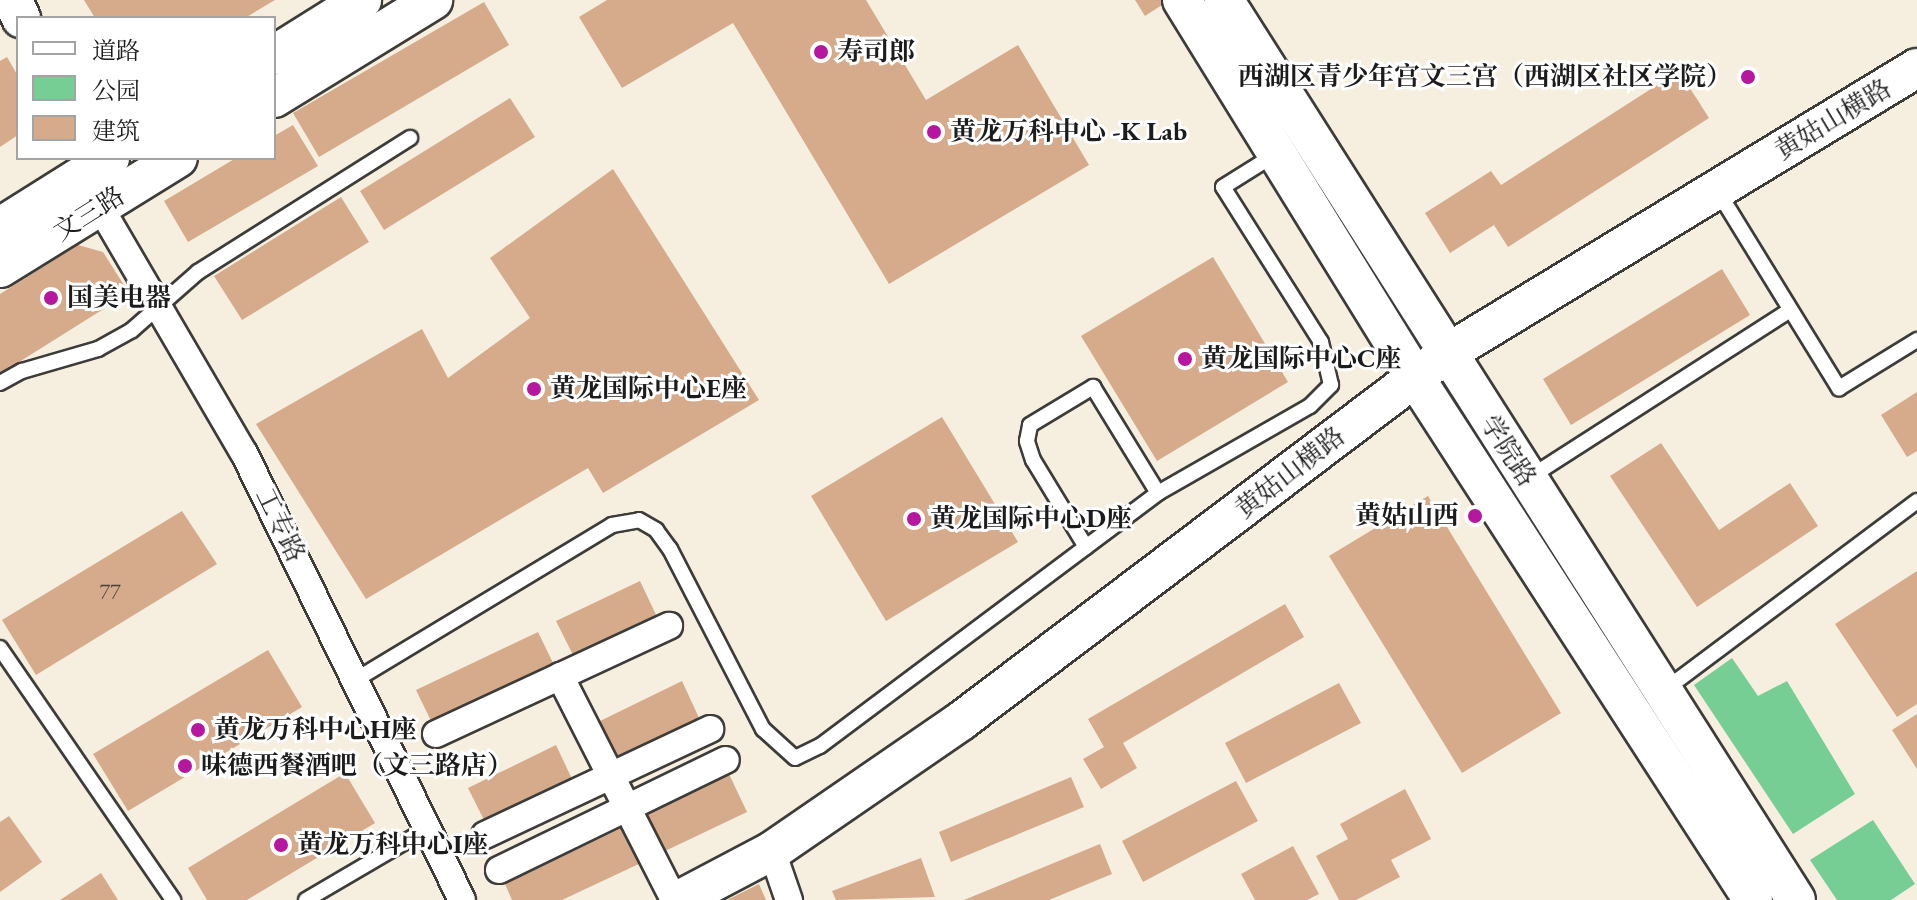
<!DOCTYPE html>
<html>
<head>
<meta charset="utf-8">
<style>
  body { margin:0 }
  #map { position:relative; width:1917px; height:900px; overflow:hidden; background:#f6efdf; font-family:"EB Garamond","Noto Serif SC",serif }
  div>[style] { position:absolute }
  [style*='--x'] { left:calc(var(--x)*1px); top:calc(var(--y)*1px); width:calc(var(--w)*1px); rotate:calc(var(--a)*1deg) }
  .green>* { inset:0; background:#76ce94 }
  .building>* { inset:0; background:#d6ab8b }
  .roads { filter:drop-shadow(2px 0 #3d3c39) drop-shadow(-2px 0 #3d3c39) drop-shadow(0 2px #3d3c39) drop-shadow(0 -2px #3d3c39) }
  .lane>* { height:14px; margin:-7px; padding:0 7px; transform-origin:7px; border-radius:7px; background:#fff }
  .street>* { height:26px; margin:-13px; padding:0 13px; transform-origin:13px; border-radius:13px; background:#fff }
  .secondary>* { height:38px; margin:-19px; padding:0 19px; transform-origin:19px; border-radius:19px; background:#fff }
  .dots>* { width:22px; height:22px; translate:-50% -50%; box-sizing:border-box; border:4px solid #fff; border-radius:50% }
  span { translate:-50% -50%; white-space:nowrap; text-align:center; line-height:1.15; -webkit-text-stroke:6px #fff; paint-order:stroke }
  .number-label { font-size:22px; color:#4a4038 }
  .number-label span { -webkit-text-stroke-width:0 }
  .poi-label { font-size:26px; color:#1c1c1c; font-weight:700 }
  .left { translate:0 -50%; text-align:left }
  .right { translate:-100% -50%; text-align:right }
  .street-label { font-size:26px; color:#1c1c1c }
  .legend { position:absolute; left:16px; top:16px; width:260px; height:144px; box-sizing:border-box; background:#fff; border:2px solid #a4a4a4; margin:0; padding:10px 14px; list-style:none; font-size:24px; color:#1c1c1c }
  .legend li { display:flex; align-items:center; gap:16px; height:40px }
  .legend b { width:40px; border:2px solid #a4a4a4 }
</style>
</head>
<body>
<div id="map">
  <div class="green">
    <i style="clip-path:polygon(1732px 658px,1758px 696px,1787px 681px,1855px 794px,1793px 834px,1694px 685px)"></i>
    <i style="clip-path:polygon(1873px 820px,1915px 884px,1891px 900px,1837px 900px,1810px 860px)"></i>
  </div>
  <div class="building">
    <i style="clip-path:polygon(84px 0,275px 0,245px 18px,95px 18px)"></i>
    <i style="clip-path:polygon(607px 0,866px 0,926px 100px,1018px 45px,1089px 165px,889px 284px,733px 23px,622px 88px,579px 17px)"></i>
    <i style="clip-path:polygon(1135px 0,1163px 0,1165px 3px,1145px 16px)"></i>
    <i style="clip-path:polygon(484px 2px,509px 45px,319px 157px,293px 113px)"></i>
    <i style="clip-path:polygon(7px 57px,18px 76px,18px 135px,0 147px,0 61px)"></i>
    <i style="clip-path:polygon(1679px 71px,1709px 118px,1508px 247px,1494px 225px,1450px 253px,1425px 213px,1491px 171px,1501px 185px)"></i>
    <i style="clip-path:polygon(510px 98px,535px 137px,384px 230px,360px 191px)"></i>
    <i style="clip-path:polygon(293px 125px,318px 166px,188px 242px,164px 201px,236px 158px,274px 158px,274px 136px)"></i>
    <i style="clip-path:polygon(613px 169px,759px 400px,603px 493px,588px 468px,366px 599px,256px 424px,422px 329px,448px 378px,530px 318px,490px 258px)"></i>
    <i style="clip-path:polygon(341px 197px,369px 242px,242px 320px,214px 276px)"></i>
    <i style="clip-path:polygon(78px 245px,103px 252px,129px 293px,0 374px,0 294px)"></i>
    <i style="clip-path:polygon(1213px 257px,1288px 382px,1157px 461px,1081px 336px)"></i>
    <i style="clip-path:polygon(1722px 269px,1750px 315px,1571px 425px,1543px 379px)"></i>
    <i style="clip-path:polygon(1917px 392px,1917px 451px,1907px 457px,1881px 415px)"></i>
    <i style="clip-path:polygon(942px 417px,1018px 542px,886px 621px,811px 496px)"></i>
    <i style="clip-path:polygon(1661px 443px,1719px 530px,1790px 483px,1818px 526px,1697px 607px,1610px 476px)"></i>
    <i style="clip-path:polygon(1428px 496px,1561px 713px,1462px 773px,1329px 556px)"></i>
    <i style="clip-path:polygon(182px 511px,217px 564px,36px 675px,2px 620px)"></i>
    <i style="clip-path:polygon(1917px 571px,1917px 704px,1897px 717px,1835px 624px)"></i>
    <i style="clip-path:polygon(640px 581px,658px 619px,575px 659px,556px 621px)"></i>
    <i style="clip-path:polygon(1285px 604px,1304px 637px,1123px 743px,1137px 768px,1101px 789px,1083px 759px,1104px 747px,1088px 719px)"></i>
    <i style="clip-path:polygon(538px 632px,555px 667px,433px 725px,416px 690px)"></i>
    <i style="clip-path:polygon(268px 650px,302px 707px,128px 811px,93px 754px)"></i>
    <i style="clip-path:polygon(682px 681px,700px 720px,617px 760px,598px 722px)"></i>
    <i style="clip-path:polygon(1339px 683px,1361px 723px,1246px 783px,1225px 743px)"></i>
    <i style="clip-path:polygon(1917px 714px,1917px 769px,1892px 730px)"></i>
    <i style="clip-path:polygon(556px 745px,572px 779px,485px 822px,468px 788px)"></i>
    <i style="clip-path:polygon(345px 773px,375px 823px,247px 900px,207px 900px,188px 868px)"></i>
    <i style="clip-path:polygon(729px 774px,747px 812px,663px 852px,645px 814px)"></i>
    <i style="clip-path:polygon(1071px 777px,1084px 807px,951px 862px,939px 832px)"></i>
    <i style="clip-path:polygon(1236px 781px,1258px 821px,1143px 882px,1122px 841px)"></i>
    <i style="clip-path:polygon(1405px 789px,1431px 839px,1391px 860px,1400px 877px,1356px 900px,1339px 900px,1316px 856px,1348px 839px,1340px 824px)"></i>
    <i style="clip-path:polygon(9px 816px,42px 862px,0 892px,0 822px)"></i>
    <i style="clip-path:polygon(626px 826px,643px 862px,562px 900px,512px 900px,505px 884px)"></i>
    <i style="clip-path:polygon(1100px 844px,1112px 874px,1049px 900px,964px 900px)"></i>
    <i style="clip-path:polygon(1293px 846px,1319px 894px,1307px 900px,1255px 900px,1241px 874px)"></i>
    <i style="clip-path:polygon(921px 858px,935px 897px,836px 900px,832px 891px)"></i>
    <i style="clip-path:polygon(101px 873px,118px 900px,60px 900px)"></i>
    <i style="clip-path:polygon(759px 884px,766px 900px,727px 900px)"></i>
  </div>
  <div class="roads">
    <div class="lane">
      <i style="--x:1717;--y:190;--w:233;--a:58.4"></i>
      <i style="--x:1839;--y:388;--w:92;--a:-31.6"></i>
      <i style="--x:0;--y:383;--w:25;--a:-29"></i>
      <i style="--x:22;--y:371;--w:79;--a:-16.1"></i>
      <i style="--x:98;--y:349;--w:39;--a:-29"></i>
      <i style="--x:132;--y:330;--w:88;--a:-41.3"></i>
      <i style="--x:198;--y:272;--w:251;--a:-32.3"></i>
      <i style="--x:1530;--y:477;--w:308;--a:-32.7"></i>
      <i style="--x:1086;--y:547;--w:102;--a:-121.3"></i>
      <i style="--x:1033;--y:460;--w:20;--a:-108"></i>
      <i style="--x:1027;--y:441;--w:16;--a:-79"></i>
      <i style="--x:1030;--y:425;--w:74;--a:-31.1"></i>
      <i style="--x:1093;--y:387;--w:124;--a:58.5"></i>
      <i style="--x:0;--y:648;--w:306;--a:55.5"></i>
      <i style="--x:357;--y:679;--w:298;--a:-31.1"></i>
      <i style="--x:612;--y:525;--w:27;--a:-10"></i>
      <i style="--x:639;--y:520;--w:20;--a:30"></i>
      <i style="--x:656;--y:530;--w:24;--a:54"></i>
      <i style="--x:670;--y:549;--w:203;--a:62.7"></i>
      <i style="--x:763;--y:729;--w:43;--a:42.2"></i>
      <i style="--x:795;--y:758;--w:28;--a:-26"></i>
      <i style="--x:820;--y:746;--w:422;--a:-36.8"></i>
      <i style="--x:1158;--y:493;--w:175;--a:-29.8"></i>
      <i style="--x:1310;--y:406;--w:30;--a:-45"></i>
      <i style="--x:1331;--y:385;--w:44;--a:-103.1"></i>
      <i style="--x:1321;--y:342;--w:183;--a:-122.3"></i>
      <i style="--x:1223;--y:187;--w:60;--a:-32.1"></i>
      <i style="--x:1666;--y:689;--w:314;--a:-36.8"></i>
      <i style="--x:306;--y:900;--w:140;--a:-30.4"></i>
    </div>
    <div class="street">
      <i style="--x:96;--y:189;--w:18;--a:77"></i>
      <i style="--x:100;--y:207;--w:285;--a:59.7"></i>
      <i style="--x:244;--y:453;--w:497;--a:64"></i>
      <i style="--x:560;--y:676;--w:251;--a:63"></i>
      <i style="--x:436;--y:734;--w:257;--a:-24.9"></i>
      <i style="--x:485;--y:835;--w:249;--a:-25.2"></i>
      <i style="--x:772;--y:851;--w:52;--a:70.9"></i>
      <i style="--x:499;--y:870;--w:252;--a:-25.9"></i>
    </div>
    <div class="secondary">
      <i style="--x:13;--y:0;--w:20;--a:66"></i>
      <i style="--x:1182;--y:0;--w:442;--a:58.3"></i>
      <i style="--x:1414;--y:376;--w:624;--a:57.1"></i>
      <i style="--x:1224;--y:0;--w:1066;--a:57.56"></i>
      <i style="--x:274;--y:55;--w:104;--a:-32"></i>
      <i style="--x:274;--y:98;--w:187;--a:-31.6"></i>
      <i style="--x:0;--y:227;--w:130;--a:-32.1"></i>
      <i style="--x:0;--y:268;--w:209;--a:-31.7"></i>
      <i style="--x:679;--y:900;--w:105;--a:-27.8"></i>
      <i style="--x:772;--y:851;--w:229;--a:-34.5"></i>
      <i style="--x:961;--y:721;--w:608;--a:-37.11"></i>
      <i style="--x:1446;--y:354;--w:551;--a:-31.27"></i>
    </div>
  </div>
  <div class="dots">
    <i style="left:821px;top:52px;background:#b5179e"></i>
    <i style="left:1748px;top:77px;background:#b5179e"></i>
    <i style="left:934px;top:132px;background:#b5179e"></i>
    <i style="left:51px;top:298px;background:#b5179e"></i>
    <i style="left:1185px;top:359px;background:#b5179e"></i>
    <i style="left:534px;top:389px;background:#b5179e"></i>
    <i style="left:1475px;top:516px;background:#b5179e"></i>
    <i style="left:914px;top:519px;background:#b5179e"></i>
    <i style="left:198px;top:730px;background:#b5179e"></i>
    <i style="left:185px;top:766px;background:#b5179e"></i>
    <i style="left:281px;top:845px;background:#b5179e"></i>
  </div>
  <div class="number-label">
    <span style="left:110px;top:592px">77</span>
  </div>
  <div class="poi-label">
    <span class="left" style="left:837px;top:52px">寿司郎</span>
    <span class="right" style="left:1732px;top:77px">西湖区青少年宫文三宫（西湖区社区学院）</span>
    <span class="left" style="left:950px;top:132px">黄龙万科中心 -K Lab</span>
    <span class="left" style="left:67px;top:298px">国美电器</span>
    <span class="left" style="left:1201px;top:359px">黄龙国际中心C座</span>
    <span class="left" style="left:550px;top:389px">黄龙国际中心E座</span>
    <span class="right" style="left:1459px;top:516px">黄姑山西</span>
    <span class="left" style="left:930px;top:519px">黄龙国际中心D座</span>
    <span class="left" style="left:214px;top:730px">黄龙万科中心H座</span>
    <span class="left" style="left:201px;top:766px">味德西餐酒吧（文三路店）</span>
    <span class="left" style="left:297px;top:845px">黄龙万科中心I座</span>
  </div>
  <div class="street-label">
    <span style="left:1833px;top:120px;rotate:-31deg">黄姑山横路</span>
    <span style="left:89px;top:214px;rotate:-32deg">文三路</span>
    <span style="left:1508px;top:451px;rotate:57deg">学院路</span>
    <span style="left:1290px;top:473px;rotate:-38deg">黄姑山横路</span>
    <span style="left:280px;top:525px;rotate:64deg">工专路</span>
  </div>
  <ul class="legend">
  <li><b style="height:10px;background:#fff"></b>道路</li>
  <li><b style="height:22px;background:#76ce94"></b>公园</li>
  <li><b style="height:22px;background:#d6ab8b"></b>建筑</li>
  </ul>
</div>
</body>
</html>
